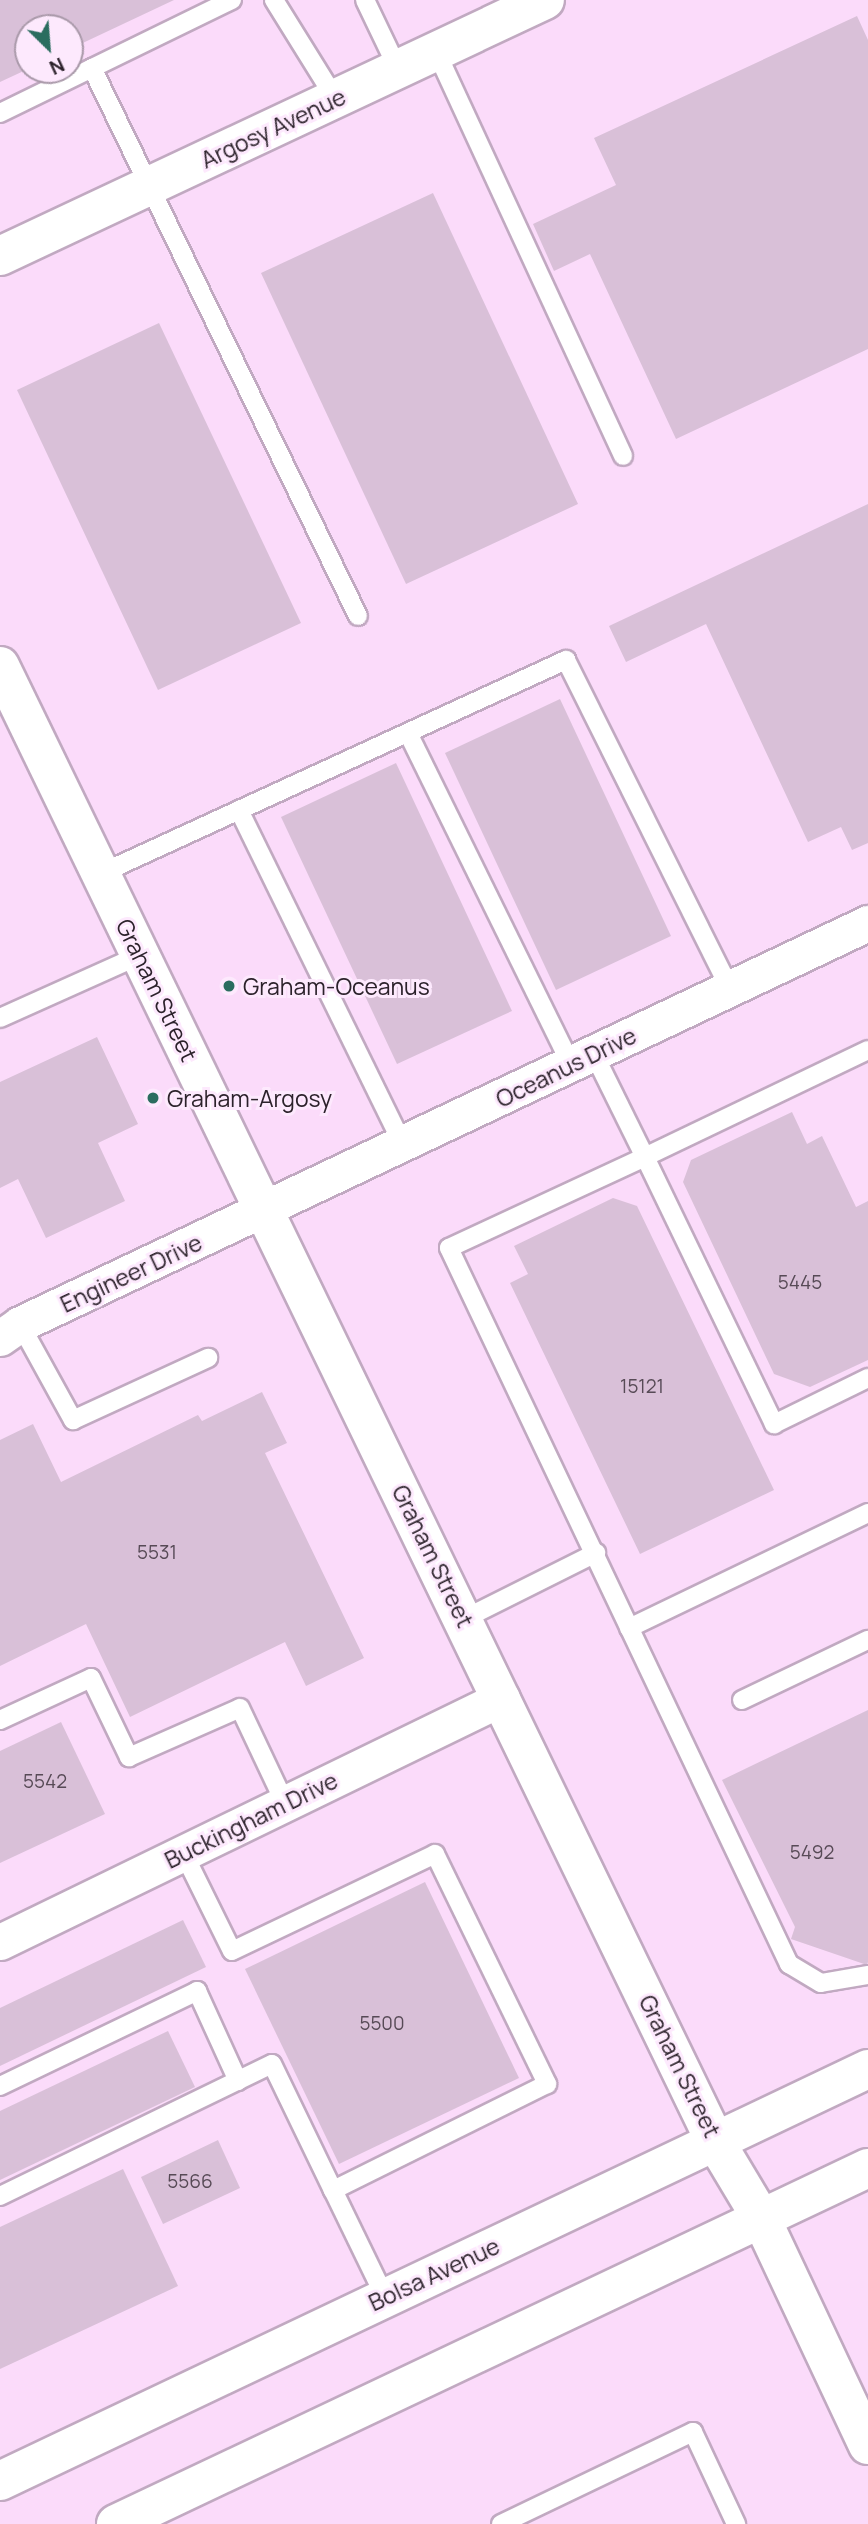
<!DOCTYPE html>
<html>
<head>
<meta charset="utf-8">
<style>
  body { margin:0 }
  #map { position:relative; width:868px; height:2524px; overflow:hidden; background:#fde9fd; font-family:Manrope,sans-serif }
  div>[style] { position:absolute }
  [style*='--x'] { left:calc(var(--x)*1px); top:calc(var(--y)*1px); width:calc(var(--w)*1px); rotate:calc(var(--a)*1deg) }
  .built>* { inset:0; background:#fbdbfa }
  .building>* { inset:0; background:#d9c0d8 }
  .roads { filter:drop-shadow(2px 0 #c1a9c1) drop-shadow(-2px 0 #c1a9c1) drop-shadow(0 2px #c1a9c1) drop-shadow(0 -2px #c1a9c1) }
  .service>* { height:18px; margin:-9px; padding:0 9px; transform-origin:9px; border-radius:9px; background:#fff }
  .minor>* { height:35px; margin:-17.5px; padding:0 17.5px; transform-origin:17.5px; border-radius:17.5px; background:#fff }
  .tertiary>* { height:38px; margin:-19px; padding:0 19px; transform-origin:19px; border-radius:19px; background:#fff }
  .secondary>* { height:38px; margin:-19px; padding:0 19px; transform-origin:19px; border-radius:19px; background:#fff }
  .dots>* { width:19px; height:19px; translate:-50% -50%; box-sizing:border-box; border:4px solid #fde9fd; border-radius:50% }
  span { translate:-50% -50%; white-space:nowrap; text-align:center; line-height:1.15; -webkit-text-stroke:6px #fde9fd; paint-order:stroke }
  .number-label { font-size:19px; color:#574a56 }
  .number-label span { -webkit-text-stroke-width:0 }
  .street-label { font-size:23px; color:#2c222b }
  .poi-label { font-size:23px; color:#2c222b }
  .left { translate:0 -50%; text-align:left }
  .north { position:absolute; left:14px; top:14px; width:70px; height:70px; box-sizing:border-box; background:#fde9fd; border:2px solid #a999a9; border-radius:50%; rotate:155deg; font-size:19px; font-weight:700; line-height:28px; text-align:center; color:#2c222b }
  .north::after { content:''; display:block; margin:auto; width:24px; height:32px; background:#2a6d5f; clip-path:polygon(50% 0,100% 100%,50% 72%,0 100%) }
</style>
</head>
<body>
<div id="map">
  <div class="built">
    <i style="clip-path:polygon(evenodd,0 0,868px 0,868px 2524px,0 2524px,0 0,28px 28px,70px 28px,70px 70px,28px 70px,28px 28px)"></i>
  </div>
  <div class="building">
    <i style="clip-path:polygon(0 0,174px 0,70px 49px,70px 28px,28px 28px,28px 69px,0 82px)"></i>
    <i style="clip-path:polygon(857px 16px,868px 40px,868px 349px,676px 439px,590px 254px,554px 271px,533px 224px,616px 185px,594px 138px)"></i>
    <i style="clip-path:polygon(433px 193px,578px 504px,406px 584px,261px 273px)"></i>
    <i style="clip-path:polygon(159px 323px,301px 623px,158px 690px,17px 390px)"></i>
    <i style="clip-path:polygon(868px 504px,868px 843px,852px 850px,841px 827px,808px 842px,706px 624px,626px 662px,609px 626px)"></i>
    <i style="clip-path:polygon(560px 699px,671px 936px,556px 990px,445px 753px)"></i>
    <i style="clip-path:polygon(396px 763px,512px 1011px,397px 1064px,281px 817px)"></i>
    <i style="clip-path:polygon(97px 1037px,138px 1124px,98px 1143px,125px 1201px,46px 1238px,18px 1179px,0 1188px,0 1082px)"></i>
    <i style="clip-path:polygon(792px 1112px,807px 1144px,822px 1136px,856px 1207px,868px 1201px,868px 1360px,810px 1387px,774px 1374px,683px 1182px,691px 1160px)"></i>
    <i style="clip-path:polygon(613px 1198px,637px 1206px,774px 1490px,640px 1554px,510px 1283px,528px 1274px,514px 1246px)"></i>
    <i style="clip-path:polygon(262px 1392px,287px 1443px,265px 1453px,364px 1658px,306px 1686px,285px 1642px,130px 1717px,86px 1624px,0 1666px,0 1440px,33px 1424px,61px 1482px,198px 1415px,202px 1421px)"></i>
    <i style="clip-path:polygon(868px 1710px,868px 1962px,867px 1965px,791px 1939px,795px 1927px,722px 1780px)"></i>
    <i style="clip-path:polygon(61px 1722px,105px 1814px,0 1863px,0 1751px)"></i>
    <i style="clip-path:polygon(425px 1882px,519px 2078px,339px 2164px,245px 1969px)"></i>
    <i style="clip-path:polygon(183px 1920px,206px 1967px,0 2066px,0 2008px)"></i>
    <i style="clip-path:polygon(168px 2031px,195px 2087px,0 2180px,0 2111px)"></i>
    <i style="clip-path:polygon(218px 2140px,240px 2188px,163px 2224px,141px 2177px)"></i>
    <i style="clip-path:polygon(123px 2169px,178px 2286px,0 2369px,0 2227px)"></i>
  </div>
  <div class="roads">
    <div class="service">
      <i style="--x:274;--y:0;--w:115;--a:58.1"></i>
      <i style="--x:365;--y:0;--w:76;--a:64.4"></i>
      <i style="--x:436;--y:51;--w:446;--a:65.2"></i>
      <i style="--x:92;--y:68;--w:609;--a:64.11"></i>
      <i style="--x:0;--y:113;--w:258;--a:-26"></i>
      <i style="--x:408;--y:733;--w:369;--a:63.8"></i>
      <i style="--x:239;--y:810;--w:373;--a:63.9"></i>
      <i style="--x:100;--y:874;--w:513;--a:-24.67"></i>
      <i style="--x:566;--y:660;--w:368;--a:63.5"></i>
      <i style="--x:0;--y:1018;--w:154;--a:-24.2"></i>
      <i style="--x:868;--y:1050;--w:247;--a:154.4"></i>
      <i style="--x:645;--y:1157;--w:297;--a:64.2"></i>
      <i style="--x:774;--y:1424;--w:105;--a:-26.1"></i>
      <i style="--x:594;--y:1054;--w:115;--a:63.7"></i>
      <i style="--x:645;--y:1157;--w:216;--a:155.1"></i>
      <i style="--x:449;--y:1248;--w:793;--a:64.6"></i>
      <i style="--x:789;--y:1964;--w:37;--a:31"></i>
      <i style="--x:821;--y:1983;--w:48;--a:-9.7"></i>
      <i style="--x:20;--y:1324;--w:110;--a:61.1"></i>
      <i style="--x:73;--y:1420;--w:149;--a:-24.7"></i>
      <i style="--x:464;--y:1619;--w:148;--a:-26.6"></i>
      <i style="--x:629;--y:1628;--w:265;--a:-25.7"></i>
      <i style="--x:742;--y:1700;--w:140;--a:-25.5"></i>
      <i style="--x:0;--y:1720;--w:100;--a:-24.8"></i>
      <i style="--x:91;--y:1678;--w:88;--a:64.3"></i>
      <i style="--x:129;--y:1757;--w:121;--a:-23.8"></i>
      <i style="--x:240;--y:1708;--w:105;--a:64.7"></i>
      <i style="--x:183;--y:1852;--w:110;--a:63.7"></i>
      <i style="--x:232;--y:1951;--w:225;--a:-25.5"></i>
      <i style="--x:435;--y:1854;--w:256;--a:64"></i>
      <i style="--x:547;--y:2084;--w:239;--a:153.6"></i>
      <i style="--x:333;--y:2190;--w:119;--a:64.1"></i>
      <i style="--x:0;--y:2086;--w:219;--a:-25.7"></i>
      <i style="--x:197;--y:1991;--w:99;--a:65.5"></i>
      <i style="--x:0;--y:2196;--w:302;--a:-25.9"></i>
      <i style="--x:272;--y:2064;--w:140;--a:64.2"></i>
      <i style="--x:501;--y:2524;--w:213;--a:-25.6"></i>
      <i style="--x:693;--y:2432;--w:102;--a:64.9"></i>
    </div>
    <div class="minor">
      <i style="--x:0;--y:1338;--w:24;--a:-35"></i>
      <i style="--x:20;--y:1324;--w:938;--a:-25.31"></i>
      <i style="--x:0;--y:1942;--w:558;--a:-25.92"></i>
    </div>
    <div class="tertiary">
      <i style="--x:0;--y:256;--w:602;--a:-25.16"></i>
      <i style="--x:0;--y:666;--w:1639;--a:64.14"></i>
      <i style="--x:715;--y:2141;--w:90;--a:59.1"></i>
      <i style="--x:761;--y:2218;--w:251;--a:64.8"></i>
    </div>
    <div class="secondary">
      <i style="--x:0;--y:2481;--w:961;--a:-25.39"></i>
      <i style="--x:116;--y:2524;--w:832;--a:-25.33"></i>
    </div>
  </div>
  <div class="dots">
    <i style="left:229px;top:986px;background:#2a6d5f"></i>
    <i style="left:153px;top:1098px;background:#2a6d5f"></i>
  </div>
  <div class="number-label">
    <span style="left:800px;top:1283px">5445</span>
    <span style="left:642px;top:1387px">15121</span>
    <span style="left:157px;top:1553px">5531</span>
    <span style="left:45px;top:1782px">5542</span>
    <span style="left:812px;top:1853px">5492</span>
    <span style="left:382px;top:2024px">5500</span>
    <span style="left:190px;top:2182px">5566</span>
  </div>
  <div class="street-label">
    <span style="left:273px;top:128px;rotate:-25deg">Argosy Avenue</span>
    <span style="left:157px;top:990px;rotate:64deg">Graham Street</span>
    <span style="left:566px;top:1067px;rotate:-26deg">Oceanus Drive</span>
    <span style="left:131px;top:1273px;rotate:-25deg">Engineer Drive</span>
    <span style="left:433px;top:1556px;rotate:64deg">Graham Street</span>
    <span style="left:251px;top:1820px;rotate:-26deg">Buckingham Drive</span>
    <span style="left:680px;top:2066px;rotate:64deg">Graham Street</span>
    <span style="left:434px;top:2274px;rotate:-25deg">Bolsa Avenue</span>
  </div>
  <div class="poi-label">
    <span class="left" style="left:243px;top:986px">Graham-Oceanus</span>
    <span class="left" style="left:167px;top:1098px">Graham-Argosy</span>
  </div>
  <div class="north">N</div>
</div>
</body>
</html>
